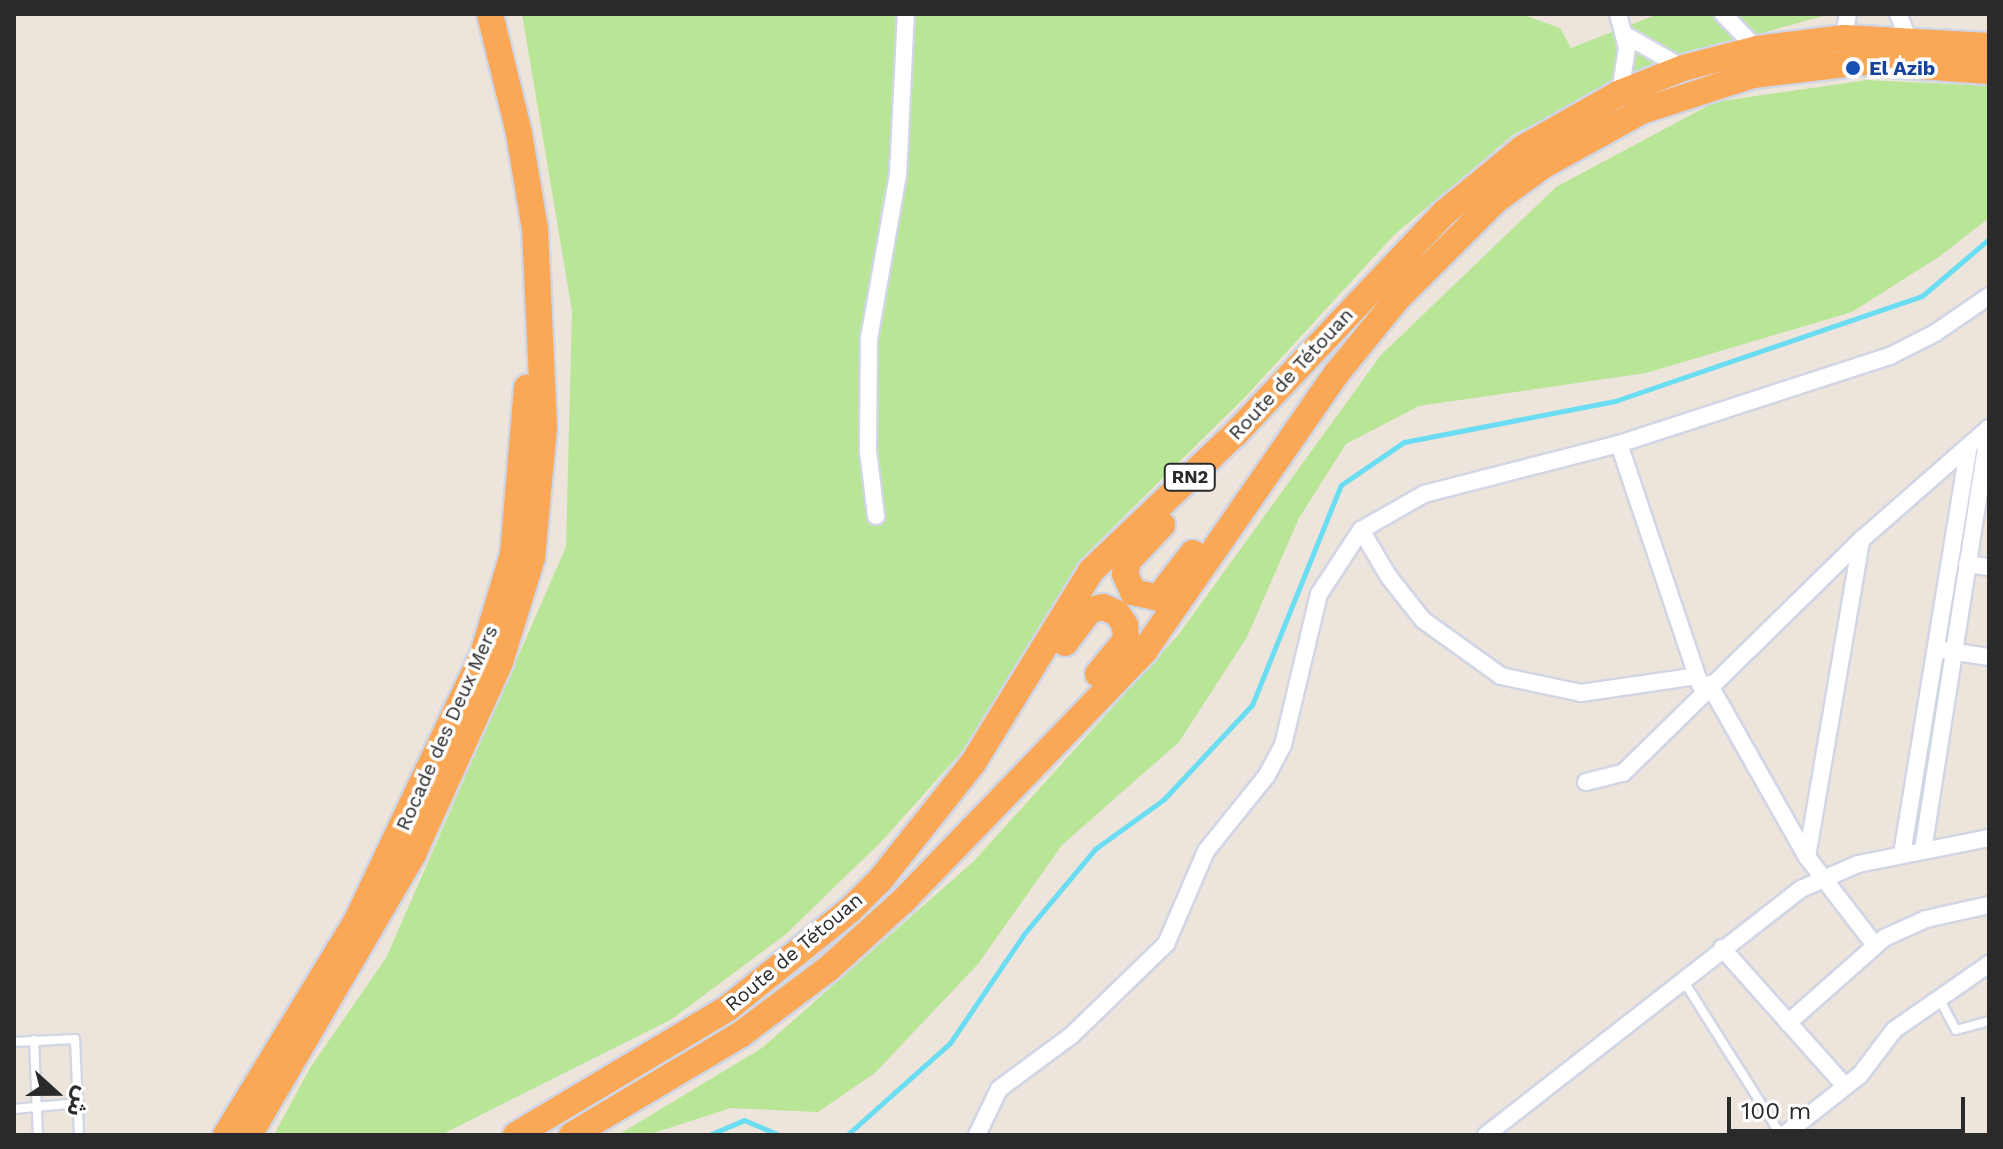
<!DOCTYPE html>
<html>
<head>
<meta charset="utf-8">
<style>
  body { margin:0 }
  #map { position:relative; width:2003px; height:1149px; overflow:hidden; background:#ede4db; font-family:"Work Sans","Noto Sans Arabic",sans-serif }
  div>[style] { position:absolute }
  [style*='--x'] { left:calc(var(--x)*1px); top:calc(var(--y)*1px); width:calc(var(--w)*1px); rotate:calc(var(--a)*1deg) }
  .green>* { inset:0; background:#b9e696 }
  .stream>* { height:5px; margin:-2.5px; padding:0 2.5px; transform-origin:2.5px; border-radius:2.5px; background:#6addf3 }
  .roads { filter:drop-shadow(2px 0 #d1d6e4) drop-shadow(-2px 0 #d1d6e4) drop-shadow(0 2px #d1d6e4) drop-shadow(0 -2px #d1d6e4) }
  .service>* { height:8px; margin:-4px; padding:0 4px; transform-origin:4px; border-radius:4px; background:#fff }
  .minor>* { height:16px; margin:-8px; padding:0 8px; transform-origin:8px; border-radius:8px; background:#fff }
  .trunk>* { height:26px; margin:-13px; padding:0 13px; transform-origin:13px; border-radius:13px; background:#faa756 }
  .dots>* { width:22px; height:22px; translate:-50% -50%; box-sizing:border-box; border:4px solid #fff; border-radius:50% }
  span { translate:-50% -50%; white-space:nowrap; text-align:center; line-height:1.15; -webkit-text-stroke:7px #fff; paint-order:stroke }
  .shield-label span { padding:2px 6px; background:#fff; border:2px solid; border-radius:6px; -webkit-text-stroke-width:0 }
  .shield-label { font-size:18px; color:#2a2a2a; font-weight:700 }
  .transit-label { font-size:20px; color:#164399; font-weight:700 }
  .left { translate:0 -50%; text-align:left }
  .street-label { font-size:20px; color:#2a2a2a }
  .frame { position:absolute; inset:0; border:16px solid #2a2a2a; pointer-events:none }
  .north { position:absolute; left:16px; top:1053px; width:80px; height:80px; -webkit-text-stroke:6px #fff; paint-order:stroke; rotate:111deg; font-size:22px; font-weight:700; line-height:32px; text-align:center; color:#2a2a2a }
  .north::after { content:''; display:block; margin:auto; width:28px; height:36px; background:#2a2a2a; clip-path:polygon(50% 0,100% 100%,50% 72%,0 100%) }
  .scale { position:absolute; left:1727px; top:1097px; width:238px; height:36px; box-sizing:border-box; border:4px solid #2a2a2a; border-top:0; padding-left:10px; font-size:24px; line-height:28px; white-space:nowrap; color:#2a2a2a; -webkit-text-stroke:6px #fff; paint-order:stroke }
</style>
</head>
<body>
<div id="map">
  <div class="green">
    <i style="clip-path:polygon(522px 14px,1521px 14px,1560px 28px,1571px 48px,1658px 14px,1827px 15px,1654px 63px,1514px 134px,1394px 235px,1246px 396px,1088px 552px,981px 730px,883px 840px,785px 935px,672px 1019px,441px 1135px,274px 1135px,310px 1068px,386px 958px,566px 547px,572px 311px)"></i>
    <i style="clip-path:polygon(1867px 80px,1989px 86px,1989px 218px,1940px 256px,1852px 312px,1646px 373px,1419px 406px,1346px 444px,1299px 518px,1247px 637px,1179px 742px,1062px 845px,978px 964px,875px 1073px,818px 1112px,731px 1108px,647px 1135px,618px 1135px,762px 1048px,974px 861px,1179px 634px,1381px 355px,1556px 187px,1715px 102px)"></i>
  </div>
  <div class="stream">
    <i style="--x:709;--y:1135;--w:38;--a:-23"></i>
    <i style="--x:744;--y:1120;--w:38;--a:23"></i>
    <i style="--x:847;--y:1135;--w:138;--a:-41.8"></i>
    <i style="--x:950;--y:1043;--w:132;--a:-55.8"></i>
    <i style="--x:1024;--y:934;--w:111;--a:-50.1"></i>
    <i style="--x:1095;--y:849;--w:85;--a:-35.9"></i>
    <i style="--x:1164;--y:799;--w:129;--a:-46.9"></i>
    <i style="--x:1252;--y:705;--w:237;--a:-68"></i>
    <i style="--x:1341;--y:485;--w:76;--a:-34.3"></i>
    <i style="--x:1404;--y:442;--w:215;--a:-11"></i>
    <i style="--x:1615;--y:401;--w:324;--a:-18.9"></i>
    <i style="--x:1922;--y:296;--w:88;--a:-40.4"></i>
  </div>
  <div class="roads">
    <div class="service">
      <i style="--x:1683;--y:980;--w:183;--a:57.7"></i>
      <i style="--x:1940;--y:1000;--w:34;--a:62"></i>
      <i style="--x:1956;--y:1030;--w:34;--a:-15"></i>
      <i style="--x:34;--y:1040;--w:95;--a:87.6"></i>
      <i style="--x:14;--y:1042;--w:61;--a:-2.8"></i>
      <i style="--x:75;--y:1039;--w:96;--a:87.6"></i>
      <i style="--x:14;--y:1109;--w:65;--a:-5.3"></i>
    </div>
    <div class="minor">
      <i style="--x:1618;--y:14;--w:35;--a:75"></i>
      <i style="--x:1627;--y:48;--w:46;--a:98.8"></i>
      <i style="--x:1723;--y:14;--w:49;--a:45.8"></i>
      <i style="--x:1898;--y:14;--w:26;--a:67"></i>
      <i style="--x:1627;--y:36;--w:64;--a:29.7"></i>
      <i style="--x:1844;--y:38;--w:24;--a:-81"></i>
      <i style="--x:1619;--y:444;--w:254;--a:71.4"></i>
      <i style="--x:876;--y:516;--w:65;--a:-97"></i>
      <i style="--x:868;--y:451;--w:112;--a:-89.5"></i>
      <i style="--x:869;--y:339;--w:167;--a:-80"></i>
      <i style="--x:898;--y:175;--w:161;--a:-87.2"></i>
      <i style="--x:1361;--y:530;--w:55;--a:59.2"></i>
      <i style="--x:1389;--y:577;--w:55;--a:51.7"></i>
      <i style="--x:1423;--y:620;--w:96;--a:35.7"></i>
      <i style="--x:1501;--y:676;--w:82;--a:12"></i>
      <i style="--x:1581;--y:693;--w:117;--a:-8.3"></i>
      <i style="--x:1967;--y:564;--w:22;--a:8"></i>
      <i style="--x:1943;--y:650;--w:47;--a:8.7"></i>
      <i style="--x:1709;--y:684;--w:199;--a:60.5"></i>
      <i style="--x:1807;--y:857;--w:110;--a:52.4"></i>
      <i style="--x:1586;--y:782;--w:38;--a:-14"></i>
      <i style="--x:1623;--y:773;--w:333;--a:-44.4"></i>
      <i style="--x:1861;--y:540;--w:170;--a:-41.2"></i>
      <i style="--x:1923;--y:850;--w:425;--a:-81.1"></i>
      <i style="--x:1902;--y:854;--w:412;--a:-80.7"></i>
      <i style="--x:1807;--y:857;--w:322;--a:-80.3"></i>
      <i style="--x:1722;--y:948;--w:185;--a:48.3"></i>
      <i style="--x:1788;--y:1023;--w:128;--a:-41.5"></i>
      <i style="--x:1884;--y:938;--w:46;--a:-24.3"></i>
      <i style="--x:1926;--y:919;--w:65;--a:-12.5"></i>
      <i style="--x:977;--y:1135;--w:51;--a:-64.4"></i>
      <i style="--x:999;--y:1089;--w:91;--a:-36.5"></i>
      <i style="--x:1072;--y:1035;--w:131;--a:-44.1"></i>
      <i style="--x:1166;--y:944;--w:101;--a:-66.7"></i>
      <i style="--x:1206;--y:851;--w:97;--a:-51.2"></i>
      <i style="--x:1267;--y:775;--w:34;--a:-62"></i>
      <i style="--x:1283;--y:745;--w:155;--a:-76.6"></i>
      <i style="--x:1319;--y:594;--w:77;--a:-56.7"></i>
      <i style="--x:1361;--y:530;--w:73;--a:-29.7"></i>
      <i style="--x:1424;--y:494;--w:201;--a:-14.4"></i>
      <i style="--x:1619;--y:444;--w:285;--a:-18"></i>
      <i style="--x:1890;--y:356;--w:51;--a:-27.1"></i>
      <i style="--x:1935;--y:333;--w:65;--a:-34.4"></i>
      <i style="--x:1486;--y:1135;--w:400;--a:-38"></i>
      <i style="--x:1801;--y:889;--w:62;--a:-23.7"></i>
      <i style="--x:1858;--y:864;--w:134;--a:-11.2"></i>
      <i style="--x:1784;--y:1135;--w:97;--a:-38.3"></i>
      <i style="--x:1860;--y:1075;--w:56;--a:-52.9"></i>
      <i style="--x:1894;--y:1030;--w:116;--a:-34.8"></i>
    </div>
    <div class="trunk">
      <i style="--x:1162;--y:525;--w:50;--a:133.4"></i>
      <i style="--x:1128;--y:561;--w:13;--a:103"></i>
      <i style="--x:1125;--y:574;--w:20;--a:66"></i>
      <i style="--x:1133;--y:592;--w:26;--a:13"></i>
      <i style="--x:1158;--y:598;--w:57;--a:-52.1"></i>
      <i style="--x:1065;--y:643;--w:41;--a:-52.9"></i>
      <i style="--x:1090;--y:610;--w:13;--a:-13"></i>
      <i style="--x:1103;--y:607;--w:15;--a:23"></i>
      <i style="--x:1117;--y:613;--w:14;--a:56"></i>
      <i style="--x:1125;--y:625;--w:15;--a:86"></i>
      <i style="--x:1126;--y:640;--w:44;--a:129.5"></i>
      <i style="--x:226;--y:1135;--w:250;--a:-58.6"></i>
      <i style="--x:356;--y:922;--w:297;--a:-64.6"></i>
      <i style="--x:483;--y:654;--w:104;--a:-73.3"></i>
      <i style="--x:513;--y:554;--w:167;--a:-85.2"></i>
      <i style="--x:249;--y:1135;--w:325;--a:-59.7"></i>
      <i style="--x:413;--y:854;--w:211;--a:-65.6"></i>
      <i style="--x:500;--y:662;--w:109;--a:-72.9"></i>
      <i style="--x:532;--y:558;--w:133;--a:-84.8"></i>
      <i style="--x:544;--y:426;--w:197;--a:-92.6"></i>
      <i style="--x:535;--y:229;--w:97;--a:-99.5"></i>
      <i style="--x:519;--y:133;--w:122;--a:-103.7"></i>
      <i style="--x:516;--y:1135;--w:247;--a:-30.9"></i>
      <i style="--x:728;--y:1008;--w:156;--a:-38.8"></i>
      <i style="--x:850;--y:910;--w:44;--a:-45"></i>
      <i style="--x:881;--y:879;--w:148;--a:-51.6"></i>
      <i style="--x:973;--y:763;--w:225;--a:-58.4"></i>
      <i style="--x:1091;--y:571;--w:200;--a:-43.6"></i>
      <i style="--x:1236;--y:433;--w:303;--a:-46.6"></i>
      <i style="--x:1444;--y:213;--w:102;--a:-39.4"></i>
      <i style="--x:1523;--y:148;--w:112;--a:-29.6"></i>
      <i style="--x:1620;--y:93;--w:68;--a:-21.6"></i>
      <i style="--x:1683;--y:68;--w:76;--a:-14.4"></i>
      <i style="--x:1757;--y:49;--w:88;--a:-7.2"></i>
      <i style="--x:1844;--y:38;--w:145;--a:3.2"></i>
      <i style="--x:572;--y:1135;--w:196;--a:-30.8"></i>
      <i style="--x:740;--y:1035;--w:110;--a:-36.9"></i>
      <i style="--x:828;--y:969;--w:101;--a:-42.2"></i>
      <i style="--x:903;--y:901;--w:349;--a:-46"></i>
      <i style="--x:1145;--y:650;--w:337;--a:-55.3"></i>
      <i style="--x:1337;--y:373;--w:97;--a:-50.9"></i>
      <i style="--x:1398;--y:298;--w:139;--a:-45"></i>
      <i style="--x:1496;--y:200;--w:59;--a:-36.1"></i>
      <i style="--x:1544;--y:165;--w:112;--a:-28.9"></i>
      <i style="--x:1642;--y:111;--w:117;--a:-18"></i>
      <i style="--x:1753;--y:75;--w:112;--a:-6.7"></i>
      <i style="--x:1864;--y:62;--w:125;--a:4.1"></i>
    </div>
  </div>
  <div class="dots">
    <i style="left:1853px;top:68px;background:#1a4fb4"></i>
  </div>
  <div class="shield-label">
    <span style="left:1190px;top:477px">RN2</span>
  </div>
  <div class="transit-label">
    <span class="left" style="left:1869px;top:68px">El Azib</span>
  </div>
  <div class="street-label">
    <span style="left:1291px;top:374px;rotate:-47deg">Route de Tétouan</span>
    <span style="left:447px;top:728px;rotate:-66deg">Rocade des Deux Mers</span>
    <span style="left:794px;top:952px;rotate:-40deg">Route de Tétouan</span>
  </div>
  <div class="frame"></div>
  <div class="north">ش</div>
  <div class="scale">100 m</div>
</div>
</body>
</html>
